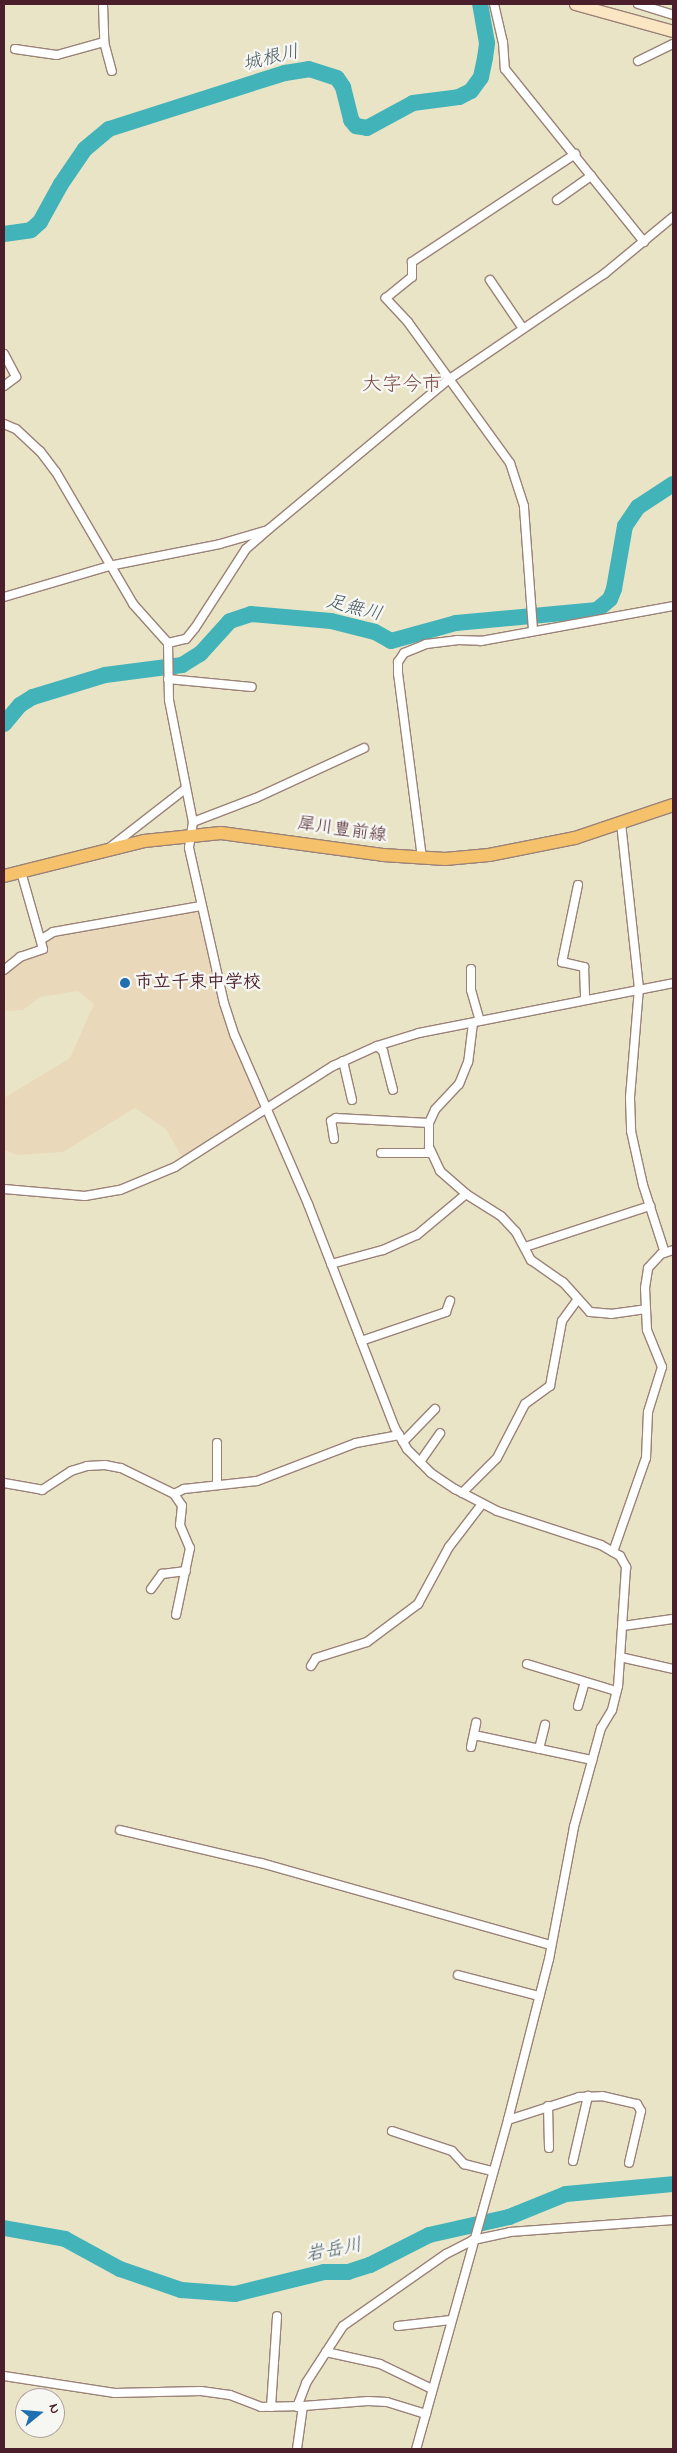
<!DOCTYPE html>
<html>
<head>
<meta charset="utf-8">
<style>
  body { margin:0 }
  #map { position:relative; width:677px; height:2453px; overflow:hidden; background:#eae4c6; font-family:"Indie Flower","Klee One",sans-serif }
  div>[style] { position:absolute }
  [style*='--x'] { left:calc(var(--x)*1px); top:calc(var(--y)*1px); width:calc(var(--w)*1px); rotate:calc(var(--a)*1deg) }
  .built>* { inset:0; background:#e9d9ba }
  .river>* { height:16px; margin:-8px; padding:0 8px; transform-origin:8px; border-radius:8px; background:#43b3ba }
  .roads { filter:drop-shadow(1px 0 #9a8278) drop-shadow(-1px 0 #9a8278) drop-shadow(0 1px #9a8278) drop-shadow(0 -1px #9a8278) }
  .street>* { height:8px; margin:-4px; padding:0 4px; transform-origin:4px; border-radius:4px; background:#fff }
  .secondary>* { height:11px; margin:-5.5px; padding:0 5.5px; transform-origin:5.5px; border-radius:5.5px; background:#fbe6c4 }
  .primary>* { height:12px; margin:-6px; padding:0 6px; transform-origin:6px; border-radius:6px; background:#f6c16b }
  .dots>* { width:14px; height:14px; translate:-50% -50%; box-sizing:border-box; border:2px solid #f6f6f2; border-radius:50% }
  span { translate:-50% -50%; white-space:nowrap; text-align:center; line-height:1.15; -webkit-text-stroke:5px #f6f6f2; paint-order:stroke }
  .street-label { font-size:18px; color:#4a1f2b }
  .poi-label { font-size:18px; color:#4a1f2b; font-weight:700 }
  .left { translate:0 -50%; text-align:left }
  .water-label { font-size:19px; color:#475a64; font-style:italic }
  .quarter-label { font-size:20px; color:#7d4b44 }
  .frame { position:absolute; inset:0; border:5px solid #4a1f2b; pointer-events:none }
  .north { position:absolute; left:15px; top:2388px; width:50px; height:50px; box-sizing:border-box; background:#f6f6f2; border:1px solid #b1a0a2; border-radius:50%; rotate:73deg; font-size:14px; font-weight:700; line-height:20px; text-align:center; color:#4a1f2b }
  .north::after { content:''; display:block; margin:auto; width:18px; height:22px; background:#1f6fb2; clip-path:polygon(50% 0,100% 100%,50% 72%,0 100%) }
</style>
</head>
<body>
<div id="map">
  <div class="built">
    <i style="clip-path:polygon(201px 906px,235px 1036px,259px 1107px,233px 1130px,184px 1161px,166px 1129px,135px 1108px,63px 1152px,18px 1155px,4px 1150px,4px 1098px,70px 1058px,94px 1004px,78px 991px,40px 997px,23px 1010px,6px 1011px,4px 970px,43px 949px,42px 939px,53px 932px)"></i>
  </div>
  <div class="river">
    <i style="--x:4;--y:234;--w:27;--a:-8"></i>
    <i style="--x:31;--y:230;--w:12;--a:-42"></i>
    <i style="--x:40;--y:222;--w:43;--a:-61.1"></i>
    <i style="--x:61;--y:184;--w:42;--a:-55.6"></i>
    <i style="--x:85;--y:149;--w:31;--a:-40"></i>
    <i style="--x:109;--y:129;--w:185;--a:-17.7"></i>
    <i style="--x:285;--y:73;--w:24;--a:-9"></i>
    <i style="--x:309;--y:69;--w:29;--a:18"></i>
    <i style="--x:337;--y:78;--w:11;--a:56"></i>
    <i style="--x:343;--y:87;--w:34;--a:76"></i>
    <i style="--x:351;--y:120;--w:8;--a:50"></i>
    <i style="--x:356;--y:126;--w:11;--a:10"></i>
    <i style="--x:367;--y:128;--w:52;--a:-28.5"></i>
    <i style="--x:413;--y:103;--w:46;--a:-7.4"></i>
    <i style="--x:459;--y:97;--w:13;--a:-27"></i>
    <i style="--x:471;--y:91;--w:17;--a:-54"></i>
    <i style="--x:481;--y:77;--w:19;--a:-78"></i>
    <i style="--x:485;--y:58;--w:15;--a:-82"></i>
    <i style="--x:487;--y:43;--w:40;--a:-100"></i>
    <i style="--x:4;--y:724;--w:25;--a:-50"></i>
    <i style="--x:20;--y:705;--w:15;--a:-32"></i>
    <i style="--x:33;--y:697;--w:75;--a:-17"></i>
    <i style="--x:105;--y:675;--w:78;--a:-7.4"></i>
    <i style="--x:182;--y:665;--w:22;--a:-32"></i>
    <i style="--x:201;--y:653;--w:43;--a:-47.8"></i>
    <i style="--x:230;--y:621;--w:22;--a:-18"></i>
    <i style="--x:251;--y:614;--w:80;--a:5"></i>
    <i style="--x:331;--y:621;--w:45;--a:14"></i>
    <i style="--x:375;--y:632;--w:18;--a:29"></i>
    <i style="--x:391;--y:641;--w:67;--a:-15.5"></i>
    <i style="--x:456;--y:623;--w:142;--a:-5.3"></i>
    <i style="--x:597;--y:610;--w:17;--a:-40"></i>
    <i style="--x:610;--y:599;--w:11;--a:-68"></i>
    <i style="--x:614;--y:589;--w:64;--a:-80.1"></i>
    <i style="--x:625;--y:526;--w:23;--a:-56"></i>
    <i style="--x:638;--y:507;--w:42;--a:-33.3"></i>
    <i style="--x:4;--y:2228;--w:62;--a:10.2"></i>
    <i style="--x:65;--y:2239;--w:63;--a:28.6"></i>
    <i style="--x:120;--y:2269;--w:65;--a:19"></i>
    <i style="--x:181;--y:2290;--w:54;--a:4.2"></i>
    <i style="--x:235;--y:2294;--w:92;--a:-13.9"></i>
    <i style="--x:324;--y:2272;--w:24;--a:0"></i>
    <i style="--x:348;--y:2272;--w:23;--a:-18"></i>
    <i style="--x:370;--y:2265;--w:66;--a:-27"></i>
    <i style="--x:429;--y:2235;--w:82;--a:-12.7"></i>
    <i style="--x:509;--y:2217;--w:61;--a:-22"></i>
    <i style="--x:566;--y:2194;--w:107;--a:-5.3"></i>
  </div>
  <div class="roads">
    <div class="street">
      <i style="--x:103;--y:4;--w:38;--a:88"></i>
      <i style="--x:104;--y:42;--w:30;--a:75"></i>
      <i style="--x:494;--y:4;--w:39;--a:77"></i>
      <i style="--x:503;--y:42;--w:27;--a:86"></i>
      <i style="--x:505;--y:69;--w:222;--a:51.2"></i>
      <i style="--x:638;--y:4;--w:37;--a:17"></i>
      <i style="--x:15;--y:49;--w:42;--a:8.1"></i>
      <i style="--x:57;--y:55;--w:49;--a:-15.5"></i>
      <i style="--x:638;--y:61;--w:39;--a:-26"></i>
      <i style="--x:557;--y:200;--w:42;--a:-35.2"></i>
      <i style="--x:490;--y:280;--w:57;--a:55.8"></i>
      <i style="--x:4;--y:354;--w:26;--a:62"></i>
      <i style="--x:16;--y:377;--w:15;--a:143"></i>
      <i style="--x:4;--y:424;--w:13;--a:23"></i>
      <i style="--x:16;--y:429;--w:33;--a:43"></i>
      <i style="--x:40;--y:451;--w:26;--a:53"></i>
      <i style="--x:56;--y:472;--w:153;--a:59.7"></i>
      <i style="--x:133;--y:604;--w:52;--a:48.1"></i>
      <i style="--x:168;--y:643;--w:57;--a:89"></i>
      <i style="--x:169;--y:700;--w:124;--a:78.9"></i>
      <i style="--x:193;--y:822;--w:26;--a:99"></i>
      <i style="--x:189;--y:848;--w:159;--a:77.3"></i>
      <i style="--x:224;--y:1003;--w:35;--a:72"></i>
      <i style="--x:235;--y:1036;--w:183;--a:66.5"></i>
      <i style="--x:308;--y:1204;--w:240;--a:68.8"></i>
      <i style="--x:395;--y:1428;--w:24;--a:60"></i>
      <i style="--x:407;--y:1449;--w:34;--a:45"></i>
      <i style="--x:431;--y:1473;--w:29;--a:34"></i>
      <i style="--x:455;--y:1489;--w:47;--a:27.6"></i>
      <i style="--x:497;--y:1511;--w:109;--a:18.1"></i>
      <i style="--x:601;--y:1545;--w:22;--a:30"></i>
      <i style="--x:620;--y:1556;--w:13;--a:61"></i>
      <i style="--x:626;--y:1567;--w:119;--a:93.8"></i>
      <i style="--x:618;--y:1686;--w:25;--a:104"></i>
      <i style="--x:612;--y:1710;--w:21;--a:121"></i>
      <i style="--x:601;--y:1728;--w:103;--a:105.3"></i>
      <i style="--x:574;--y:1827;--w:134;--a:100.7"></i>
      <i style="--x:549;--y:1959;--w:166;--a:104.3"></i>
      <i style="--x:508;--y:2120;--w:342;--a:105.6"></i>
      <i style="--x:4;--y:597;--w:109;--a:-16.4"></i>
      <i style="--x:109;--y:566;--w:113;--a:-11.2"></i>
      <i style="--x:220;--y:544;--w:47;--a:-16.1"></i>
      <i style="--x:533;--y:630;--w:124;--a:-94.2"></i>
      <i style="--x:524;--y:506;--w:45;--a:-108"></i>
      <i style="--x:510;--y:463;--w:174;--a:-125.9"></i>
      <i style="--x:408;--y:322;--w:33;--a:-133"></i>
      <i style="--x:386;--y:298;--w:33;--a:-39"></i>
      <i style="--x:412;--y:277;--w:15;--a:-90"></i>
      <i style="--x:412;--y:262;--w:196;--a:-33.5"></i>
      <i style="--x:168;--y:643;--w:18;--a:-13"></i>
      <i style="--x:186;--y:639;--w:14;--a:-51"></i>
      <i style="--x:195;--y:628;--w:94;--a:-57.2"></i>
      <i style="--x:246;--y:549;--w:30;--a:-41"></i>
      <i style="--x:269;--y:529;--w:233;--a:-39.8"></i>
      <i style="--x:448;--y:380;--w:189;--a:-34.2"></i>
      <i style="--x:604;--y:274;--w:89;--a:-39.6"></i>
      <i style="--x:168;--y:679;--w:84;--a:5.4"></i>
      <i style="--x:193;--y:822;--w:67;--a:-20.9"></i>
      <i style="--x:256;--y:798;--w:119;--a:-24.8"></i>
      <i style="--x:621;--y:823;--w:166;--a:83.8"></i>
      <i style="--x:639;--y:988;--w:110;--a:94.7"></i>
      <i style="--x:630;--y:1098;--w:33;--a:88"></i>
      <i style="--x:631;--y:1131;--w:55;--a:77.5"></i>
      <i style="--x:643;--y:1185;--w:71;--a:72.1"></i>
      <i style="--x:108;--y:849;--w:98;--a:-37.9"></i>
      <i style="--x:422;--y:858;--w:186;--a:-97.4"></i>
      <i style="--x:398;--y:674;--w:12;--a:-90"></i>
      <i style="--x:398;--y:662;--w:11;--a:-56"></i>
      <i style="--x:404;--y:653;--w:24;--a:-22"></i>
      <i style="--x:426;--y:644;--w:31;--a:-7"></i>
      <i style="--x:457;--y:640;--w:24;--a:2"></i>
      <i style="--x:481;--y:641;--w:195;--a:-10.3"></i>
      <i style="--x:578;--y:885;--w:79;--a:101.7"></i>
      <i style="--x:562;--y:962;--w:23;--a:13"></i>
      <i style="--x:584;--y:967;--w:32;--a:88"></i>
      <i style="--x:42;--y:939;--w:13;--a:-32"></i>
      <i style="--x:53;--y:932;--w:150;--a:-10"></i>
      <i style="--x:471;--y:969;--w:21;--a:90"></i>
      <i style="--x:471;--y:990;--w:32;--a:74"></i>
      <i style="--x:4;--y:970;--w:21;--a:-39"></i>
      <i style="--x:20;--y:957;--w:24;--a:-19"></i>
      <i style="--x:43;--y:949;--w:80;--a:-105.9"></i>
      <i style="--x:473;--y:1023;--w:39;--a:97"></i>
      <i style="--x:468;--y:1062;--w:24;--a:112"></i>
      <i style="--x:459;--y:1084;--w:35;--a:133"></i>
      <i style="--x:435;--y:1110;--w:14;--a:115"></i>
      <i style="--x:429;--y:1123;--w:24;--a:90"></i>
      <i style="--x:429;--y:1147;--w:26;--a:65"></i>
      <i style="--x:440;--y:1171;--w:35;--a:41"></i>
      <i style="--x:466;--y:1194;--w:41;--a:32.2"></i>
      <i style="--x:501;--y:1216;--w:22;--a:47"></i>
      <i style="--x:516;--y:1232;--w:32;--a:62"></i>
      <i style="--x:531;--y:1260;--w:39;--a:35"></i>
      <i style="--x:563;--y:1282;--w:40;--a:48"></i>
      <i style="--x:590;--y:1312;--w:21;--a:5"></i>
      <i style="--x:611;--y:1314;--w:35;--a:-8"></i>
      <i style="--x:377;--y:1046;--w:8;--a:40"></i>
      <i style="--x:383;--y:1051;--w:40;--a:75.6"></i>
      <i style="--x:343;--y:1061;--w:40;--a:77"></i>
      <i style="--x:334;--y:1139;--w:18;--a:-99"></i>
      <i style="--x:331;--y:1121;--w:6;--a:-31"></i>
      <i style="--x:336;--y:1118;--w:93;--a:3.1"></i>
      <i style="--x:381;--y:1153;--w:50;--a:0"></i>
      <i style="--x:4;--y:1189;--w:81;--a:4.9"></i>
      <i style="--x:85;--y:1196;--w:36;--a:-10"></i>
      <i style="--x:120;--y:1190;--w:60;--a:-22.7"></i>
      <i style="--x:175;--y:1167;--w:188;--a:-32.6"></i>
      <i style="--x:333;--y:1066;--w:48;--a:-24.4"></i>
      <i style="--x:377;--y:1046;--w:44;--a:-17.2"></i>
      <i style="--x:419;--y:1033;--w:259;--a:-11.1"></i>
      <i style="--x:525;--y:1247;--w:132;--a:-18.2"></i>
      <i style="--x:331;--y:1264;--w:54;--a:-15.1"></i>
      <i style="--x:383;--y:1250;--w:37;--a:-24"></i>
      <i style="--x:417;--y:1235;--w:64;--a:-39.9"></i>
      <i style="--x:361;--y:1341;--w:90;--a:-18.8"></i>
      <i style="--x:446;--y:1312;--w:12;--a:-70"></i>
      <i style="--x:403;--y:1442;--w:46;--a:-45.9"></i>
      <i style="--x:217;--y:1443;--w:42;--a:90"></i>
      <i style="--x:420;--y:1462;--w:35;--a:-55"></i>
      <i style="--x:4;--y:1483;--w:39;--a:10"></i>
      <i style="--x:42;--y:1490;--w:35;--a:-33"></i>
      <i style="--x:71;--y:1471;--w:17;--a:-17"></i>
      <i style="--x:87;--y:1466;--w:18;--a:-3"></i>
      <i style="--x:105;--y:1465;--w:16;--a:11"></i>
      <i style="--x:121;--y:1468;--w:59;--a:26.1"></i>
      <i style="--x:174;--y:1494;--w:14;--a:56"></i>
      <i style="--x:182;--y:1506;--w:19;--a:96"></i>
      <i style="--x:180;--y:1525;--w:25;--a:67"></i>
      <i style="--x:190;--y:1548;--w:68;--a:101.8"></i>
      <i style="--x:462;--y:1493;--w:49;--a:-45"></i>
      <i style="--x:497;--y:1458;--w:61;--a:-62.6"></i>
      <i style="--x:525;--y:1404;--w:31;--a:-36"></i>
      <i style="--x:550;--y:1386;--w:66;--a:-79.5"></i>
      <i style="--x:562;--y:1321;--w:27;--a:-54"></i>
      <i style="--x:174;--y:1494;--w:11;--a:-27"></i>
      <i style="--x:184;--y:1489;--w:73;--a:-6.3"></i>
      <i style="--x:257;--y:1481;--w:106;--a:-21"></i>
      <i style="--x:356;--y:1443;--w:44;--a:-10.5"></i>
      <i style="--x:613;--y:1552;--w:100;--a:-70.7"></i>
      <i style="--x:646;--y:1458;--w:46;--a:-87.5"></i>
      <i style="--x:648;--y:1412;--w:47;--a:-72.7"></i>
      <i style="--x:662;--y:1367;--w:40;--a:-112"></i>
      <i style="--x:647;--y:1330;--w:42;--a:-92.7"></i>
      <i style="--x:645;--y:1288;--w:20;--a:-81"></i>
      <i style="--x:648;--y:1268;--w:19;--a:-47"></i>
      <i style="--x:661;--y:1254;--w:13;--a:-18"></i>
      <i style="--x:151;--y:1589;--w:19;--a:-54"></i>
      <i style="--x:162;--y:1574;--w:24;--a:-7"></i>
      <i style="--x:623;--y:1626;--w:50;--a:-8"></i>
      <i style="--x:620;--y:1657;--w:54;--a:12.8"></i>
      <i style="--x:527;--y:1664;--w:93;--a:16.9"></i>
      <i style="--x:311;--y:1666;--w:9;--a:-58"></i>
      <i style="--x:316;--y:1658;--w:53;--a:-17.4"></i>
      <i style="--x:367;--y:1642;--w:64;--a:-36.7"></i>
      <i style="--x:418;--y:1604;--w:65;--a:-61.5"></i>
      <i style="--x:449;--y:1547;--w:54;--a:-52.5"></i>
      <i style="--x:578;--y:1706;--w:25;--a:-74"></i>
      <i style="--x:474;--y:1735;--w:121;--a:12"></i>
      <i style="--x:471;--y:1747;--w:25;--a:-78"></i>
      <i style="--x:539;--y:1749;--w:25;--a:-76"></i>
      <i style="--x:120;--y:1830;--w:145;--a:13.2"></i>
      <i style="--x:261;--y:1863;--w:301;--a:15.8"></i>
      <i style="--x:458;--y:1975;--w:84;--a:14.5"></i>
      <i style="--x:548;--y:2106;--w:42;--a:88.6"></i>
      <i style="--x:508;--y:2120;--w:75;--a:-17.9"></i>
      <i style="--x:579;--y:2097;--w:23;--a:-2"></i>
      <i style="--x:602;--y:2096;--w:36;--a:13"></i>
      <i style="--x:637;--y:2104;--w:8;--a:60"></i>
      <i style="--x:641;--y:2111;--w:53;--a:103"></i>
      <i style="--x:392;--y:2131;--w:63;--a:18.4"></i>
      <i style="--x:452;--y:2151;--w:18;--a:47"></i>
      <i style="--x:464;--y:2164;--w:30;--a:14"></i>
      <i style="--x:573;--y:2161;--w:67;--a:-77"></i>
      <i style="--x:398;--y:2326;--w:53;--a:-6.5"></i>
      <i style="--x:326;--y:2352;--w:55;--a:12.5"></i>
      <i style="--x:380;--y:2364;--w:58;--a:25.7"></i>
      <i style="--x:4;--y:2376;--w:112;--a:8.7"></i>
      <i style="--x:115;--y:2393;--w:86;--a:-1.3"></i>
      <i style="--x:201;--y:2391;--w:29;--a:8"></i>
      <i style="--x:230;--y:2395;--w:33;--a:21"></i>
      <i style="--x:261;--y:2407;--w:42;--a:-1.4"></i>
      <i style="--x:271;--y:2407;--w:91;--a:-86.2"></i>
      <i style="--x:297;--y:2407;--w:26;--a:-69"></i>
      <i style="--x:306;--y:2383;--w:68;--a:-57"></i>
      <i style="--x:343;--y:2326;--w:126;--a:-35"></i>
      <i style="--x:446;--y:2254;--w:30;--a:-27"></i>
      <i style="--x:473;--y:2240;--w:38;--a:-12"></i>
      <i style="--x:510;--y:2232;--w:163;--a:-4.2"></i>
      <i style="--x:297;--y:2449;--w:43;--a:-82.1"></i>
      <i style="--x:303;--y:2406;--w:65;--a:-4.4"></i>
      <i style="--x:368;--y:2401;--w:19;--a:3"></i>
      <i style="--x:387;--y:2402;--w:41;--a:17.1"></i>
    </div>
    <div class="secondary">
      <i style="--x:575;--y:4;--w:102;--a:15.4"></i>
    </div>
    <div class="primary">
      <i style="--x:4;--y:876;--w:144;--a:-14"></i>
      <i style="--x:144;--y:841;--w:77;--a:-5.9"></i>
      <i style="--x:221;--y:833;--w:163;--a:7.7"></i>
      <i style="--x:383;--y:855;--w:62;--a:3.7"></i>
      <i style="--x:445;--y:859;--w:44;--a:-5.2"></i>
      <i style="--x:489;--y:855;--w:88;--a:-11.2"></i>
      <i style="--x:575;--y:838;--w:103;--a:-18.6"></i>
    </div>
  </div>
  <div class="dots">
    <i style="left:125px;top:983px;background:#1f6fb2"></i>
  </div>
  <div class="street-label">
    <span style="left:342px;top:831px;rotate:8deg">犀川豊前線</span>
  </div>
  <div class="poi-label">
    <span class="left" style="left:135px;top:983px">市立千束中学校</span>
  </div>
  <div class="water-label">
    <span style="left:271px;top:59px;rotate:-13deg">城根川</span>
    <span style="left:354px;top:609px;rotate:14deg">足無川</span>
    <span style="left:334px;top:2251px;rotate:-11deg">岩岳川</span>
  </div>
  <div class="quarter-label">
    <span style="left:402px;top:385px">大字今市</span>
  </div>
  <div class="frame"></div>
  <div class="north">N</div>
</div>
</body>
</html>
